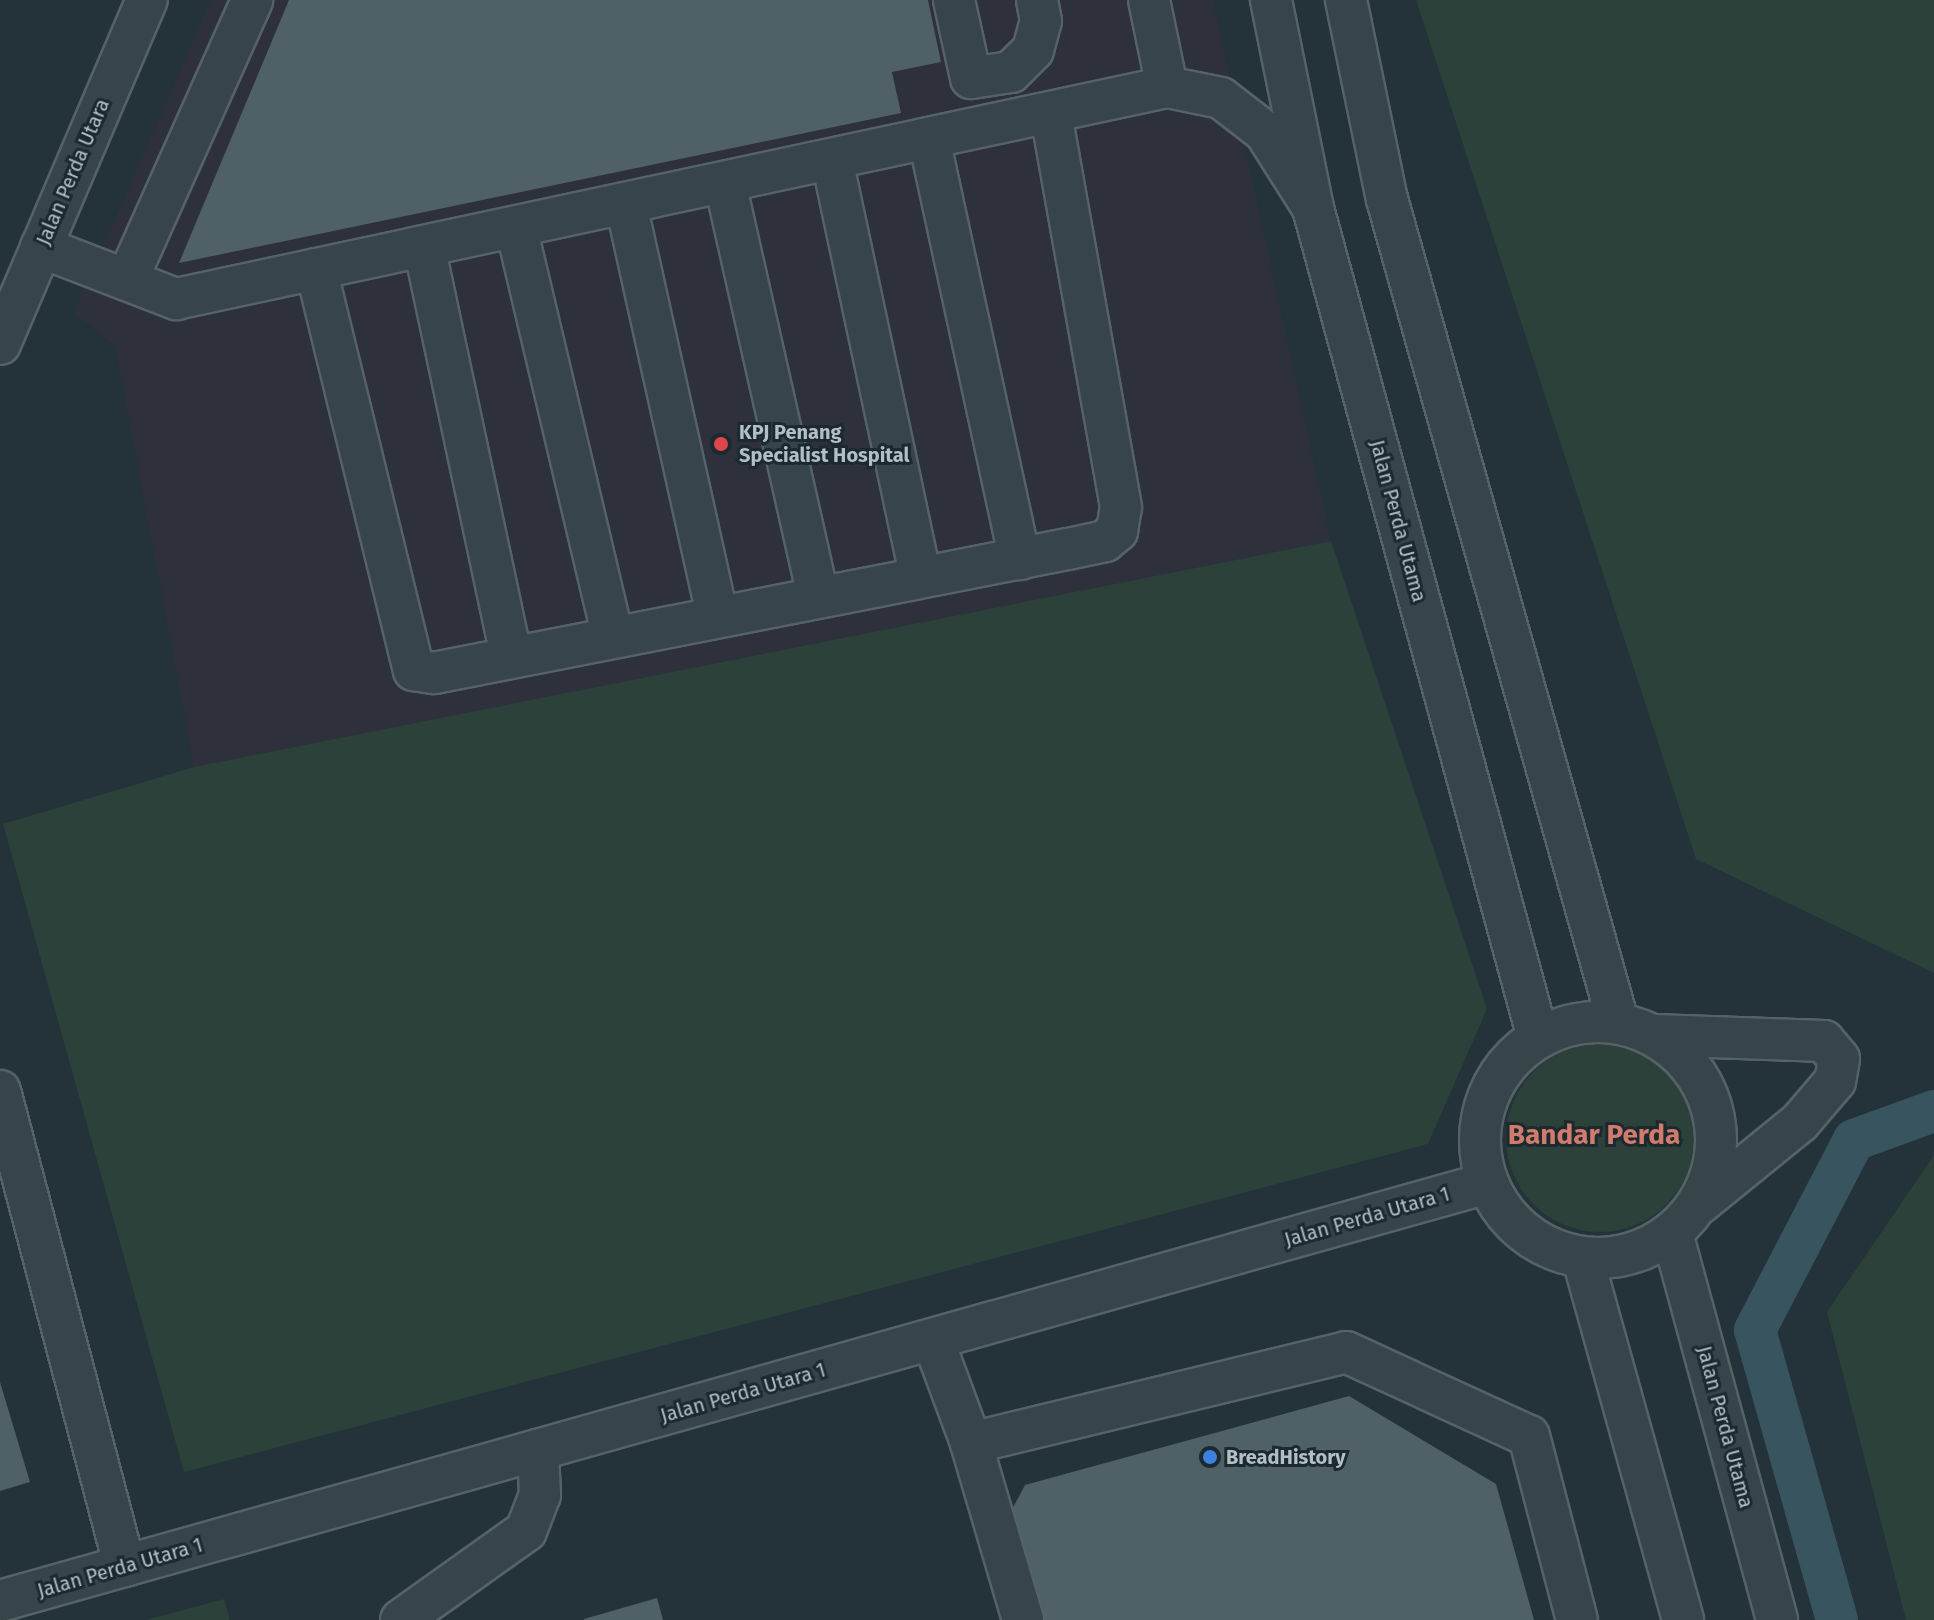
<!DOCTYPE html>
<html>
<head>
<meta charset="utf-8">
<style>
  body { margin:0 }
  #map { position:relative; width:1934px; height:1620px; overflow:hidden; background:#233339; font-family:"Fira Sans",sans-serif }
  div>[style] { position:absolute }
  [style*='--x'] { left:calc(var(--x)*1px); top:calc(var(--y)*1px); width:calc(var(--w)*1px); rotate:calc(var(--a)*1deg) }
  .medical>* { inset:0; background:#2e303b }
  .green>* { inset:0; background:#2b413a }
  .round { border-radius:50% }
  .canal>* { height:42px; margin:-21px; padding:0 21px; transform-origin:21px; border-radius:21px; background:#38545f }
  .building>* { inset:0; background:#4f6067 }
  .roads { filter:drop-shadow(2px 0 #556267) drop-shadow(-2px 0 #556267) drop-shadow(0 2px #556267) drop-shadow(0 -2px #556267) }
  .minor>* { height:40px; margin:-20px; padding:0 20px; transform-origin:20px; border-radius:20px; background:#374449 }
  .minor>.ring { margin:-20px; padding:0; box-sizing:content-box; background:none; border:40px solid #374449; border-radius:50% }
  .dots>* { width:22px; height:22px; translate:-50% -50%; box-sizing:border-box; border:4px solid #1c292e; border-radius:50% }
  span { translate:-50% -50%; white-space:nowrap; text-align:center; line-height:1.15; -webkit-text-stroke:6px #1c292e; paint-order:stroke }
  .street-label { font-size:20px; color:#b2bfc5 }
  .poi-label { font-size:20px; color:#b2bfc5; font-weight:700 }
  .left { translate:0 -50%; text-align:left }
  .district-label { font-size:28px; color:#d07b6e; font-weight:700 }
</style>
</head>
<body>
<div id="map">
  <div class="medical">
    <i style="clip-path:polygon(211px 0,1213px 0,1331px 541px,194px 767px,115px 346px,74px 313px)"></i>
  </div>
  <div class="green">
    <i style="clip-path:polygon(1416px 0,1934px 0,1934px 973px,1696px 859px)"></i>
    <i style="clip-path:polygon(1331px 541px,1487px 1009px,1428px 1144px,184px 1472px,3px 824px,194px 767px)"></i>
    <i class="round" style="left:1506px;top:1044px;width:188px;height:188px"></i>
    <i style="clip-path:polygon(1934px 1155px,1934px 1620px,1906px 1620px,1827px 1312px)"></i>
    <i style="clip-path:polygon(224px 1599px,230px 1620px,146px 1620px)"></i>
  </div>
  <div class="canal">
    <i style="--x:1837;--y:1620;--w:301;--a:-105.8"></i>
    <i style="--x:1755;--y:1330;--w:214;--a:-62.5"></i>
    <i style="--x:1854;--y:1140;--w:85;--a:-19.9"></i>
  </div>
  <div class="building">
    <i style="clip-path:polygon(289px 0,928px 0,941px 62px,892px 72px,901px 113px,179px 263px)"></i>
    <i style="clip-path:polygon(0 1382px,30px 1482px,0 1491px)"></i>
    <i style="clip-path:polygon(1349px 1396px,1496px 1484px,1534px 1620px,1036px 1620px,1006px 1521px,1025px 1485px)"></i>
    <i style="clip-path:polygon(657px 1598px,663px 1620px,584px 1620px,584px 1619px)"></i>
  </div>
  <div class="roads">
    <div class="minor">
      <i style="--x:954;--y:0;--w:80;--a:77.7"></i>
      <i style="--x:971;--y:78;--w:40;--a:-8.5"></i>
      <i style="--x:1011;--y:72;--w:31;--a:-45"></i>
      <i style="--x:1033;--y:50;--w:30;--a:-75"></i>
      <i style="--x:1041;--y:21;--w:21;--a:-101"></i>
      <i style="--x:1149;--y:0;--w:89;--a:78.3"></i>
      <i style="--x:1271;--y:0;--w:212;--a:78.6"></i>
      <i style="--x:1313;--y:208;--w:860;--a:74.83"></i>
      <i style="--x:1346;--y:0;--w:203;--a:78.4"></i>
      <i style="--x:1387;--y:199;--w:855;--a:74.32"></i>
      <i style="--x:929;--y:139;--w:430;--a:77.8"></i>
      <i style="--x:832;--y:160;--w:426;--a:78"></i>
      <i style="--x:725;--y:183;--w:424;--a:77.3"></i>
      <i style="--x:626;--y:204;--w:422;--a:77.5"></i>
      <i style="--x:516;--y:227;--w:420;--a:76.7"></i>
      <i style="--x:424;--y:246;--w:418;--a:78"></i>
      <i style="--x:41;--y:247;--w:145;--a:21.1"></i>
      <i style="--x:176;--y:299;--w:1013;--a:-12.08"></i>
      <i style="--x:1167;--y:87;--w:55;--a:11.5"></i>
      <i style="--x:1221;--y:98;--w:56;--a:37.7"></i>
      <i style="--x:1265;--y:132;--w:90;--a:57.7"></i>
      <i style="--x:316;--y:269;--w:413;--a:76.3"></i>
      <i style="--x:414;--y:670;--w:20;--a:9"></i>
      <i style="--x:434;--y:673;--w:646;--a:-11.07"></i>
      <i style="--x:1068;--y:549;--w:38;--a:-12"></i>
      <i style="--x:1105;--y:541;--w:16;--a:-40"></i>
      <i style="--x:1117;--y:531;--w:24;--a:-81"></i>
      <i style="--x:1121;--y:507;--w:399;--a:-100.1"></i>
      <i style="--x:127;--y:280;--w:307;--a:-65.9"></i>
      <i style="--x:0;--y:344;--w:374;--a:-66.9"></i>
      <i class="ring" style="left:1480px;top:1022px;width:196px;height:196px"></i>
      <i style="--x:1654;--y:1035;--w:170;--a:2"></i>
      <i style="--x:1824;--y:1041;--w:23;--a:50"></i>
      <i style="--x:1839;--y:1059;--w:22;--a:100"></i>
      <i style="--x:1835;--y:1081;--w:54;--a:130.5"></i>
      <i style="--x:1800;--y:1122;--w:130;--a:140.9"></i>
      <i style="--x:0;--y:1091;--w:491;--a:75.3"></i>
      <i style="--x:1672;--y:1233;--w:401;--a:74.8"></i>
      <i style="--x:1583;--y:1259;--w:375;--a:74.5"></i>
      <i style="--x:933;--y:1340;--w:110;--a:69.7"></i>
      <i style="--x:971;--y:1443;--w:386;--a:-13.6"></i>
      <i style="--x:1346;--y:1352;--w:201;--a:24.7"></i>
      <i style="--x:1529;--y:1436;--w:190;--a:75.4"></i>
      <i style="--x:971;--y:1443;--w:184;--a:73.6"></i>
      <i style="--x:0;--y:1601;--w:1545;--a:-15.7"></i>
      <i style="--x:401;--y:1620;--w:153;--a:-35.5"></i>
      <i style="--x:526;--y:1531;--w:39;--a:-69"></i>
      <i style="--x:540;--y:1495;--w:45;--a:-92.5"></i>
    </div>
  </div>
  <div class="dots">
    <i style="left:721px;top:444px;background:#e0444e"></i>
    <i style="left:1210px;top:1457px;background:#3f7fe0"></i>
  </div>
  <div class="street-label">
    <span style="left:73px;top:172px;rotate:-67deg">Jalan Perda Utara</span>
    <span style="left:1398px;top:521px;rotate:75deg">Jalan Perda Utama</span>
    <span style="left:1367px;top:1217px;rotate:-16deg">Jalan Perda Utara 1</span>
    <span style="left:743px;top:1393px;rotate:-16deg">Jalan Perda Utara 1</span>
    <span style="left:1725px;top:1427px;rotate:75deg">Jalan Perda Utama</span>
    <span style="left:120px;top:1568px;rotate:-16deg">Jalan Perda Utara 1</span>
  </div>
  <div class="poi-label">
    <span class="left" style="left:739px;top:444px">KPJ Penang<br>Specialist Hospital</span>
    <span class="left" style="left:1226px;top:1457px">BreadHistory</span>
  </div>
  <div class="district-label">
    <span style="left:1594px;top:1135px">Bandar Perda</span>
  </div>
</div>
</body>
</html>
